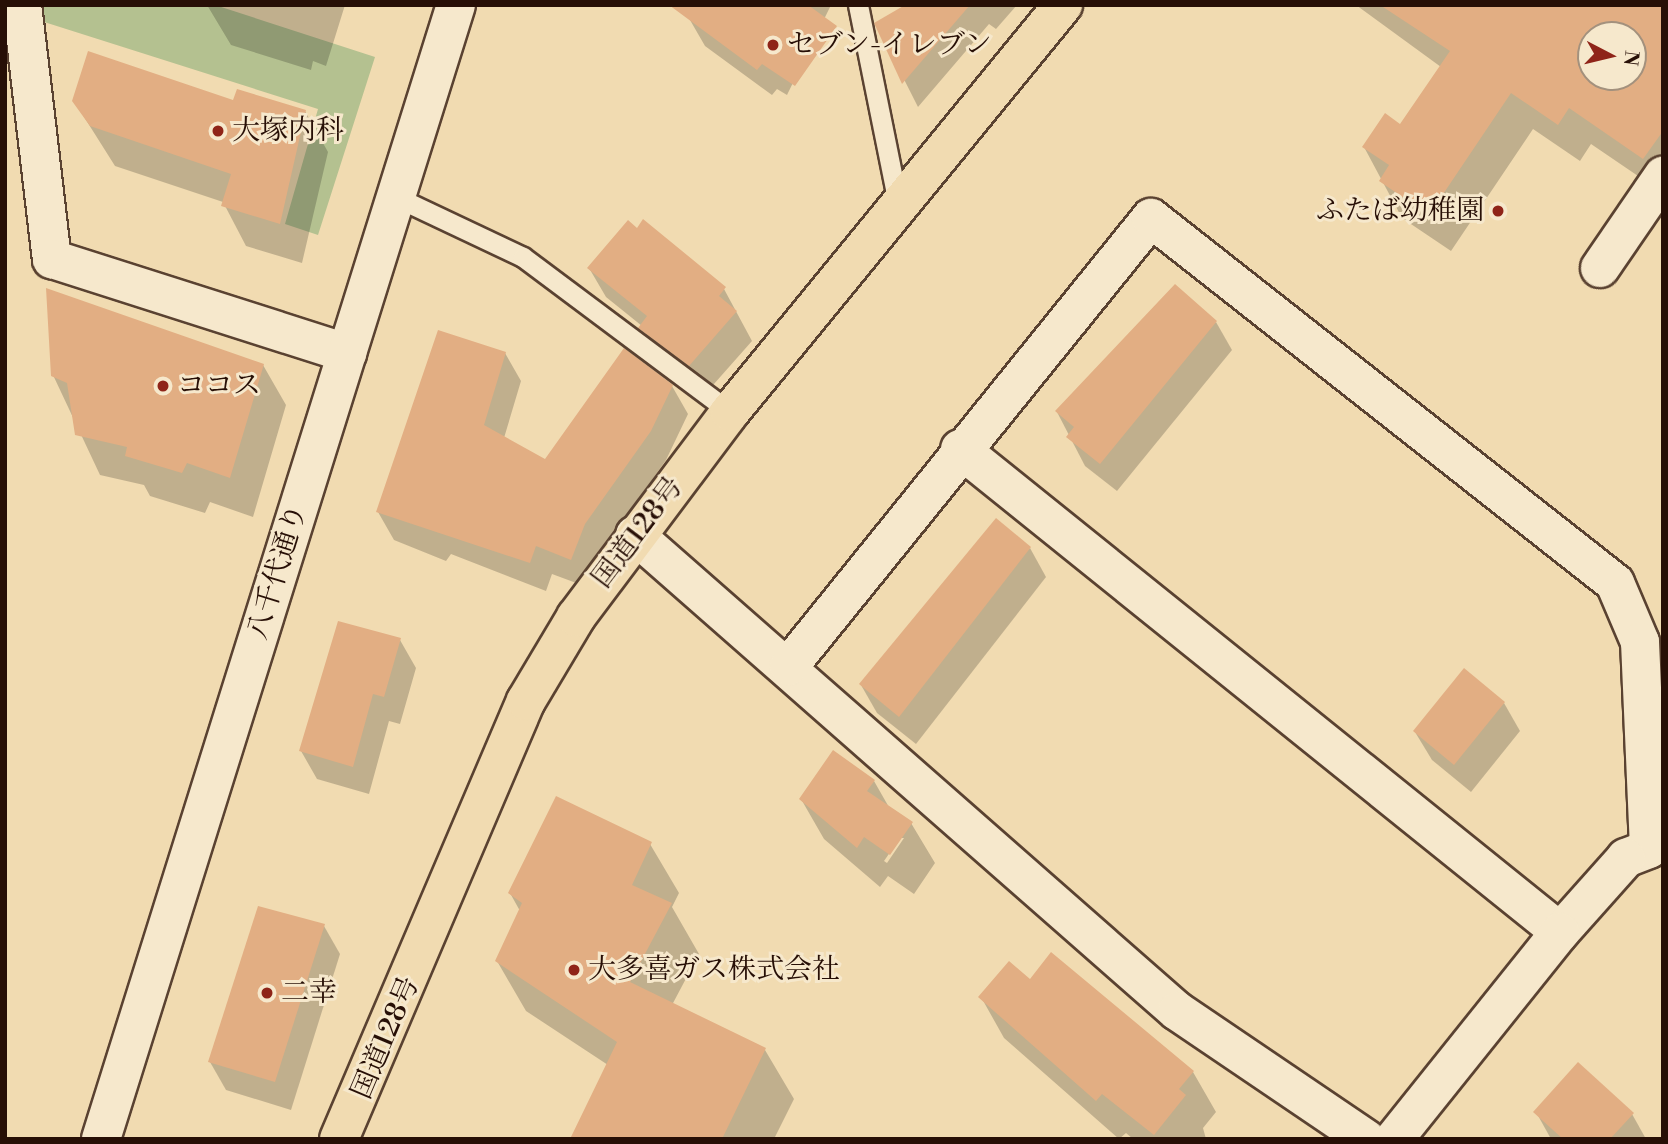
<!DOCTYPE html>
<html>
<head>
<meta charset="utf-8">
<style>
  body { margin:0 }
  #map { position:relative; width:1668px; height:1144px; overflow:hidden; background:#f1dbb1; font-family:"Libre Bodoni","Noto Serif JP",serif }
  div>[style] { position:absolute }
  [style*='--x'] { left:calc(var(--x)*1px); top:calc(var(--y)*1px); width:calc(var(--w)*1px); rotate:calc(var(--a)*1deg) }
  .green>* { inset:0; background:#b4c190 }
  .shadow>* { inset:0; background:#0003 }
  .building>* { inset:0; background:#e2ae83 }
  .roads { filter:drop-shadow(2px 0 #5a4231) drop-shadow(-2px 0 #5a4231) drop-shadow(0 2px #5a4231) drop-shadow(0 -2px #5a4231) }
  .lane>* { height:19px; margin:-9.5px; padding:0 9.5px; transform-origin:9.5px; border-radius:9.5px; background:#f6e8cc }
  .street>* { height:38px; margin:-19px; padding:0 19px; transform-origin:19px; border-radius:19px; background:#f6e8cc }
  .secondary>* { height:38px; margin:-19px; padding:0 19px; transform-origin:19px; border-radius:19px; background:#f6e8cc }
  .highway>* { height:38px; margin:-19px; padding:0 19px; transform-origin:19px; border-radius:19px; background:#f1dbb1 }
  .dots>* { width:19px; height:19px; translate:-50% -50%; box-sizing:border-box; border:4px solid #f6e8cc; border-radius:50% }
  span { translate:-50% -50%; white-space:nowrap; text-align:center; line-height:1.15; -webkit-text-stroke:6px #f6e8cc; paint-order:stroke }
  .poi-label { font-size:28px; color:#270f06 }
  .left { translate:0 -50%; text-align:left }
  .right { translate:-100% -50%; text-align:right }
  .street-label { font-size:28px; color:#270f06 }
  .frame { position:absolute; inset:0; border:7px solid #270f06; pointer-events:none }
  .north { position:absolute; left:1577px; top:21px; width:70px; height:70px; box-sizing:border-box; background:#f6e8cc; border:2px solid #a3917d; border-radius:50%; rotate:97deg; font-size:19px; font-weight:700; line-height:28px; text-align:center; color:#270f06 }
  .north::after { content:''; display:block; margin:auto; width:24px; height:32px; background:#8f2418; clip-path:polygon(50% 0,100% 100%,50% 72%,0 100%) }
</style>
</head>
<body>
<div id="map">
  <div class="green">
    <i style="clip-path:polygon(39px 5px,215px 5px,375px 57px,318px 235px,285px 224px,318px 109px,41px 21px)"></i>
  </div>
  <div class="shadow">
    <i style="clip-path:polygon(207px 5px,345px 5px,326px 66px,313px 61px,311px 70px,231px 45px)"></i>
    <i style="clip-path:polygon(700px 5px,831px 5px,787px 95px,777px 89px,772px 95px,705px 46px,690px 20px)"></i>
    <i style="clip-path:polygon(908px 5px,1017px 5px,996px 29px,989px 24px,918px 107px,876px 24px)"></i>
    <i style="clip-path:polygon(evenodd,1356px 5px,1663px 5px,1663px 193px,1591px 144px,1580px 161px,1533px 129px,1451px 251px,1402px 218px,1364px 147px,1401px 126px,1441px 67px,1356px 5px,1591px 35px,1633px 35px,1633px 77px,1591px 77px,1591px 35px)"></i>
    <i style="clip-path:polygon(74px 101px,234px 102px,305px 111px,328px 152px,302px 263px,246px 246px,223px 202px,115px 166px)"></i>
    <i style="clip-path:polygon(637px 231px,724px 289px,752px 341px,706px 393px,657px 356px,642px 326px,606px 297px,589px 268px)"></i>
    <i style="clip-path:polygon(1216px 322px,1232px 350px,1117px 491px,1085px 466px,1057px 412px)"></i>
    <i style="clip-path:polygon(505px 353px,521px 381px,504px 438px,545px 461px,672px 386px,688px 414px,666px 460px,600px 553px,587px 587px,552px 574px,546px 591px,451px 554px,446px 561px,394px 540px,378px 512px)"></i>
    <i style="clip-path:polygon(263px 365px,286px 405px,253px 517px,210px 502px,205px 513px,150px 496px,144px 485px,100px 475px,53px 375px)"></i>
    <i style="clip-path:polygon(1030px 548px,1046px 577px,916px 744px,877px 713px,861px 685px)"></i>
    <i style="clip-path:polygon(400px 640px,416px 668px,400px 724px,389px 721px,369px 794px,317px 779px,301px 751px)"></i>
    <i style="clip-path:polygon(1504px 703px,1520px 731px,1471px 792px,1432px 760px,1415px 732px)"></i>
    <i style="clip-path:polygon(evenodd,874px 781px,890px 809px,911px 823px,935px 863px,914px 894px,888px 876px,880px 887px,824px 839px,801px 799px,874px 781px,900px 838px,904px 838px,887px 863px,884px 861px,900px 838px)"></i>
    <i style="clip-path:polygon(650px 844px,679px 893px,672px 907px,699px 954px,672px 1005px,765px 1050px,794px 1099px,774px 1139px,572px 1139px,608px 1065px,526px 1011px,497px 961px,520px 911px,510px 893px)"></i>
    <i style="clip-path:polygon(324px 926px,340px 954px,291px 1110px,226px 1090px,210px 1062px)"></i>
    <i style="clip-path:polygon(1030px 981px,1193px 1072px,1216px 1112px,1203px 1128px,1206px 1139px,1133px 1139px,1126px 1133px,1119px 1139px,1004px 1038px,981px 997px)"></i>
    <i style="clip-path:polygon(1536px 1112px,1632px 1114px,1646px 1139px,1551px 1139px)"></i>
  </div>
  <div class="building">
    <i style="clip-path:polygon(669px 5px,808px 5px,837px 26px,795px 86px,762px 64px,757px 70px)"></i>
    <i style="clip-path:polygon(905px 5px,970px 5px,902px 84px,874px 23px)"></i>
    <i style="clip-path:polygon(evenodd,1380px 5px,1663px 5px,1663px 131px,1643px 159px,1569px 108px,1558px 125px,1511px 93px,1429px 215px,1379px 181px,1389px 165px,1362px 147px,1385px 113px,1400px 124px,1450px 51px,1380px 5px,1591px 35px,1633px 35px,1633px 77px,1591px 77px,1591px 35px)"></i>
    <i style="clip-path:polygon(88px 51px,233px 100px,237px 89px,306px 110px,280px 224px,221px 206px,231px 174px,90px 126px,72px 101px)"></i>
    <i style="clip-path:polygon(643px 219px,726px 287px,719px 296px,737px 311px,689px 366px,638px 328px,647px 316px,587px 268px,628px 220px,637px 228px)"></i>
    <i style="clip-path:polygon(1175px 284px,1217px 321px,1100px 464px,1066px 437px,1074px 427px,1055px 411px)"></i>
    <i style="clip-path:polygon(46px 288px,264px 364px,230px 478px,187px 463px,182px 473px,125px 456px,127px 447px,75px 435px,67px 383px,51px 376px)"></i>
    <i style="clip-path:polygon(438px 330px,506px 352px,484px 425px,545px 459px,624px 348px,673px 385px,651px 431px,585px 524px,571px 560px,536px 546px,530px 563px,376px 512px)"></i>
    <i style="clip-path:polygon(996px 518px,1031px 547px,899px 717px,859px 684px)"></i>
    <i style="clip-path:polygon(338px 621px,401px 638px,384px 697px,373px 694px,353px 767px,299px 751px)"></i>
    <i style="clip-path:polygon(1464px 668px,1505px 702px,1454px 765px,1413px 731px)"></i>
    <i style="clip-path:polygon(833px 750px,875px 780px,867px 791px,913px 822px,890px 855px,864px 837px,857px 848px,799px 799px)"></i>
    <i style="clip-path:polygon(556px 796px,652px 842px,632px 885px,672px 903px,630px 982px,766px 1048px,722px 1139px,570px 1139px,617px 1042px,495px 961px,522px 903px,508px 893px)"></i>
    <i style="clip-path:polygon(258px 906px,325px 924px,275px 1082px,208px 1062px)"></i>
    <i style="clip-path:polygon(1051px 952px,1194px 1071px,1179px 1089px,1186px 1095px,1154px 1135px,1102px 1094px,1096px 1101px,978px 997px,1009px 961px,1030px 979px)"></i>
    <i style="clip-path:polygon(1578px 1062px,1634px 1113px,1610px 1139px,1563px 1139px,1533px 1112px)"></i>
  </div>
  <div class="roads">
    <div class="lane">
      <i style="--x:858;--y:5;--w:203;--a:78.6"></i>
      <i style="--x:396;--y:197;--w:140;--a:25.3"></i>
      <i style="--x:523;--y:257;--w:259;--a:36.8"></i>
    </div>
    <div class="street">
      <i style="--x:22;--y:5;--w:256;--a:83.3"></i>
      <i style="--x:52;--y:259;--w:310;--a:17.7"></i>
      <i style="--x:1600;--y:268;--w:112;--a:-55.6"></i>
      <i style="--x:960;--y:449;--w:770;--a:38.83"></i>
      <i style="--x:635;--y:535;--w:721;--a:41.29"></i>
      <i style="--x:1177;--y:1011;--w:228;--a:34.1"></i>
      <i style="--x:789;--y:666;--w:576;--a:-51.06"></i>
      <i style="--x:1151;--y:218;--w:590;--a:38.19"></i>
      <i style="--x:1615;--y:583;--w:64;--a:67"></i>
      <i style="--x:1640;--y:642;--w:207;--a:87.5"></i>
      <i style="--x:1649;--y:849;--w:25;--a:159"></i>
      <i style="--x:1626;--y:858;--w:99;--a:131.7"></i>
      <i style="--x:1560;--y:932;--w:265;--a:128.7"></i>
    </div>
    <div class="secondary">
      <i style="--x:101;--y:1139;--w:1188;--a:-72.62"></i>
    </div>
    <div class="highway">
      <i style="--x:339;--y:1139;--w:476;--a:-66.9"></i>
      <i style="--x:526;--y:701;--w:98;--a:-59.2"></i>
      <i style="--x:576;--y:617;--w:256;--a:-53.1"></i>
      <i style="--x:730;--y:412;--w:526;--a:-50.71"></i>
    </div>
  </div>
  <div class="dots">
    <i style="left:773px;top:45px;background:#8f2418"></i>
    <i style="left:218px;top:131px;background:#8f2418"></i>
    <i style="left:1498px;top:211px;background:#8f2418"></i>
    <i style="left:163px;top:386px;background:#8f2418"></i>
    <i style="left:574px;top:970px;background:#8f2418"></i>
    <i style="left:267px;top:993px;background:#8f2418"></i>
  </div>
  <div class="poi-label">
    <span class="left" style="left:787px;top:45px">セブン-イレブン</span>
    <span class="left" style="left:232px;top:131px">大塚内科</span>
    <span class="right" style="left:1484px;top:211px">ふたば幼稚園</span>
    <span class="left" style="left:177px;top:386px">ココス</span>
    <span class="left" style="left:588px;top:970px">大多喜ガス株式会社</span>
    <span class="left" style="left:281px;top:993px">二幸</span>
  </div>
  <div class="street-label">
    <span style="left:638px;top:533px;rotate:-53deg">国道128号</span>
    <span style="left:278px;top:572px;rotate:-73deg">八千代通り</span>
    <span style="left:386px;top:1038px;rotate:-67deg">国道128号</span>
  </div>
  <div class="frame"></div>
  <div class="north">N</div>
</div>
</body>
</html>
